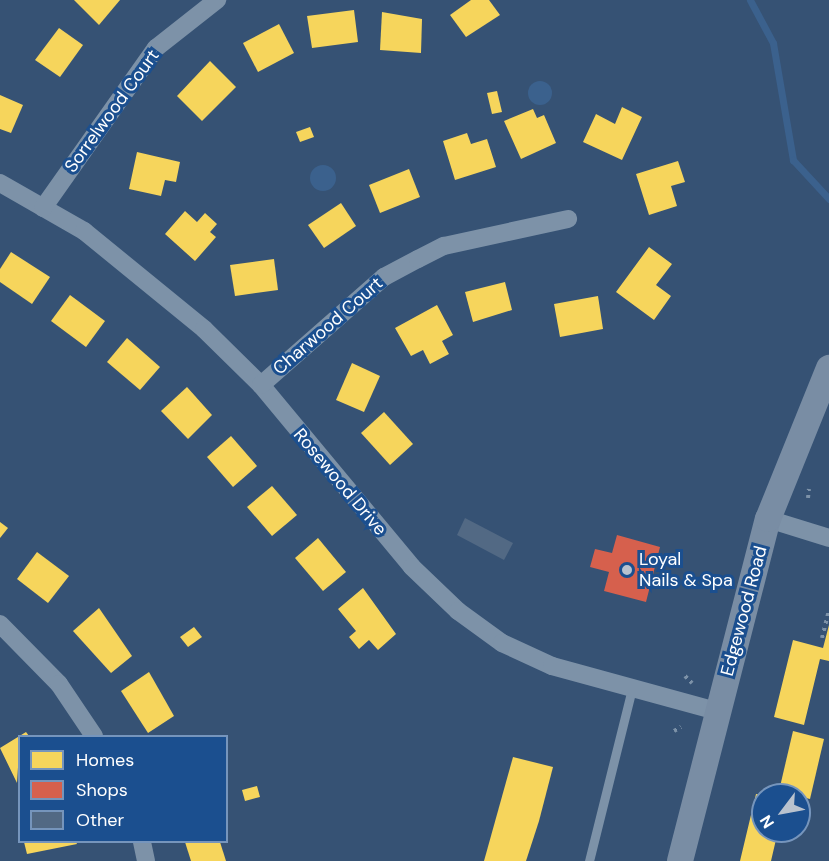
<!DOCTYPE html>
<html>
<head>
<meta charset="utf-8">
<style>
  body { margin:0 }
  #map { position:relative; width:829px; height:861px; overflow:hidden; background:#365274; font-family:"DM Sans",sans-serif }
  div>[style] { position:absolute }
  [style*='--x'] { left:calc(var(--x)*1px); top:calc(var(--y)*1px); width:calc(var(--w)*1px); rotate:calc(var(--a)*1deg) }
  .water>* { inset:0; background:#3b618d }
  .round { border-radius:50% }
  .homes>* { inset:0; background:#f6d55c }
  .shops>* { inset:0; background:#d6604d }
  .stream>* { height:7px; margin:-3.5px; padding:0 3.5px; transform-origin:3.5px; border-radius:3.5px; background:#3b618d }
  .building>* { inset:0; background:#526984 }
  .path>* { height:4px; margin-top:-2px; transform-origin:0; background:repeating-linear-gradient(90deg,#7d92a8 0 3px,transparent 0 7.5px) }
  .lane>* { height:9px; margin:-4.5px; padding:0 4.5px; transform-origin:4.5px; border-radius:4.5px; background:#7d92a8 }
  .street>* { height:18px; margin:-9px; padding:0 9px; transform-origin:9px; border-radius:9px; background:#7d92a8 }
  .secondary>* { height:26px; margin:-13px; padding:0 13px; transform-origin:13px; border-radius:13px; background:#798da4 }
  .dots>* { width:16px; height:16px; translate:-50% -50%; box-sizing:border-box; border:3px solid #1b4f8f; border-radius:50% }
  span { translate:-50% -50%; white-space:nowrap; text-align:center; line-height:1.15; -webkit-text-stroke:6px #1b4f8f; paint-order:stroke }
  .street-label { font-size:18px; color:#fff }
  .poi-label { font-size:18px; color:#fff }
  .left { translate:0 -50%; text-align:left }
  .legend { position:absolute; left:18px; top:735px; width:210px; height:108px; box-sizing:border-box; background:#1b4f8f; border:2px solid #7695bc; margin:0; padding:8px 10px; list-style:none; font-size:18px; color:#fff }
  .legend li { display:flex; align-items:center; gap:12px; height:30px }
  .legend b { width:30px; border:2px solid #7695bc }
  .north { position:absolute; left:751px; top:783px; width:60px; height:60px; box-sizing:border-box; background:#1b4f8f; border:2px solid #7695bc; border-radius:50%; rotate:238deg; font-size:16px; font-weight:700; line-height:24px; text-align:center; color:#fff }
  .north::after { content:''; display:block; margin:auto; width:21px; height:27px; background:#b9c2ce; clip-path:polygon(50% 0,100% 100%,50% 72%,0 100%) }
</style>
</head>
<body>
<div id="map">
  <div class="water">
    <i class="round" style="left:528px;top:81px;width:24px;height:24px"></i>
    <i class="round" style="left:310px;top:165px;width:26px;height:26px"></i>
  </div>
  <div class="homes">
    <i style="clip-path:polygon(74px 0,120px 0,99px 25px)"></i>
    <i style="clip-path:polygon(471px 0,489px 0,500px 15px,466px 37px,450px 15px)"></i>
    <i style="clip-path:polygon(354px 10px,358px 42px,312px 48px,307px 16px)"></i>
    <i style="clip-path:polygon(382px 12px,422px 19px,421px 53px,380px 50px)"></i>
    <i style="clip-path:polygon(279px 24px,294px 53px,258px 72px,243px 43px)"></i>
    <i style="clip-path:polygon(59px 28px,83px 45px,60px 77px,35px 60px)"></i>
    <i style="clip-path:polygon(210px 61px,236px 87px,202px 121px,177px 96px)"></i>
    <i style="clip-path:polygon(497px 91px,502px 112px,492px 114px,487px 93px)"></i>
    <i style="clip-path:polygon(0 95px,23px 105px,11px 133px,0 129px)"></i>
    <i style="clip-path:polygon(622px 107px,642px 117px,622px 160px,583px 142px,596px 114px,615px 124px)"></i>
    <i style="clip-path:polygon(533px 109px,537px 118px,544px 115px,556px 143px,521px 159px,504px 121px)"></i>
    <i style="clip-path:polygon(310px 127px,314px 137px,300px 142px,296px 132px)"></i>
    <i style="clip-path:polygon(467px 133px,471px 144px,487px 139px,496px 167px,455px 180px,443px 141px)"></i>
    <i style="clip-path:polygon(137px 152px,180px 162px,176px 182px,165px 180px,161px 196px,129px 189px)"></i>
    <i style="clip-path:polygon(678px 161px,685px 182px,671px 186px,677px 206px,649px 215px,636px 174px)"></i>
    <i style="clip-path:polygon(409px 169px,420px 197px,380px 213px,369px 185px)"></i>
    <i style="clip-path:polygon(341px 203px,356px 226px,324px 248px,308px 225px)"></i>
    <i style="clip-path:polygon(185px 211px,197px 222px,205px 213px,217px 224px,210px 232px,216px 237px,195px 261px,165px 234px)"></i>
    <i style="clip-path:polygon(649px 247px,672px 264px,656px 285px,671px 296px,654px 320px,616px 292px)"></i>
    <i style="clip-path:polygon(11px 252px,50px 277px,32px 304px,0 282px,0 269px)"></i>
    <i style="clip-path:polygon(274px 259px,278px 290px,235px 296px,230px 265px)"></i>
    <i style="clip-path:polygon(505px 282px,512px 310px,473px 322px,465px 292px)"></i>
    <i style="clip-path:polygon(70px 295px,105px 321px,86px 347px,51px 321px)"></i>
    <i style="clip-path:polygon(598px 296px,603px 329px,560px 337px,554px 304px)"></i>
    <i style="clip-path:polygon(437px 305px,453px 335px,442px 341px,449px 354px,430px 364px,423px 350px,411px 356px,395px 328px)"></i>
    <i style="clip-path:polygon(127px 338px,160px 367px,140px 390px,107px 362px)"></i>
    <i style="clip-path:polygon(352px 363px,380px 376px,364px 412px,336px 400px)"></i>
    <i style="clip-path:polygon(187px 387px,212px 415px,188px 439px,161px 411px)"></i>
    <i style="clip-path:polygon(384px 412px,413px 444px,390px 465px,361px 433px)"></i>
    <i style="clip-path:polygon(231px 436px,257px 466px,233px 487px,207px 457px)"></i>
    <i style="clip-path:polygon(272px 486px,297px 515px,272px 536px,247px 507px)"></i>
    <i style="clip-path:polygon(0 522px,8px 528px,0 538px)"></i>
    <i style="clip-path:polygon(318px 538px,346px 572px,323px 591px,295px 558px)"></i>
    <i style="clip-path:polygon(37px 552px,69px 576px,48px 603px,17px 579px)"></i>
    <i style="clip-path:polygon(363px 588px,396px 634px,378px 650px,369px 640px,359px 649px,349px 637px,356px 631px,338px 609px)"></i>
    <i style="clip-path:polygon(99px 608px,132px 656px,111px 673px,73px 631px)"></i>
    <i style="clip-path:polygon(829px 625px,829px 661px,820px 659px,804px 725px,774px 717px,793px 640px,823px 648px)"></i>
    <i style="clip-path:polygon(194px 627px,202px 637px,188px 647px,180px 637px)"></i>
    <i style="clip-path:polygon(149px 672px,174px 716px,148px 733px,121px 691px)"></i>
    <i style="clip-path:polygon(793px 731px,824px 739px,810px 799px,779px 791px)"></i>
    <i style="clip-path:polygon(26px 732px,29px 736px,20px 736px,17px 783px,0 748px)"></i>
    <i style="clip-path:polygon(513px 757px,553px 767px,539px 821px,526px 861px,484px 861px)"></i>
    <i style="clip-path:polygon(257px 786px,260px 797px,245px 801px,242px 790px)"></i>
    <i style="clip-path:polygon(756px 794px,763px 795px,763px 831px,778px 831px,771px 861px,740px 861px)"></i>
    <i style="clip-path:polygon(24px 842px,76px 842px,77px 844px,27px 854px)"></i>
    <i style="clip-path:polygon(185px 842px,220px 842px,226px 861px,191px 861px)"></i>
  </div>
  <div class="shops">
    <i style="clip-path:polygon(617px 535px,660px 547px,646px 602px,604px 591px,609px 572px,590px 567px,595px 549px,612px 553px)"></i>
  </div>
  <div class="stream">
    <i style="--x:750;--y:0;--w:49;--a:61.9"></i>
    <i style="--x:773;--y:43;--w:119;--a:80.3"></i>
    <i style="--x:793;--y:160;--w:53;--a:47.3"></i>
  </div>
  <div class="building">
    <i style="clip-path:polygon(465px 518px,513px 543px,504px 560px,457px 535px)"></i>
  </div>
  <div class="path">
    <i style="--x:808;--y:498;--w:9;--a:-84"></i>
    <i style="--x:822;--y:638;--w:29;--a:-76"></i>
    <i style="--x:685;--y:676;--w:10;--a:45"></i>
    <i style="--x:674;--y:731;--w:8;--a:-30"></i>
  </div>
  <div class="lane">
    <i style="--x:589;--y:861;--w:177;--a:-76"></i>
  </div>
  <div class="street">
    <i style="--x:0;--y:183;--w:97;--a:29.7"></i>
    <i style="--x:84;--y:231;--w:155;--a:39.2"></i>
    <i style="--x:204;--y:329;--w:80;--a:44.5"></i>
    <i style="--x:261;--y:385;--w:236;--a:50.3"></i>
    <i style="--x:412;--y:567;--w:64;--a:43.7"></i>
    <i style="--x:458;--y:611;--w:54;--a:36"></i>
    <i style="--x:502;--y:643;--w:55;--a:24.7"></i>
    <i style="--x:552;--y:666;--w:171;--a:15.3"></i>
    <i style="--x:43;--y:208;--w:196;--a:-54.8"></i>
    <i style="--x:156;--y:48;--w:78;--a:-38.2"></i>
    <i style="--x:261;--y:385;--w:164;--a:-41.3"></i>
    <i style="--x:384;--y:277;--w:38;--a:-28"></i>
    <i style="--x:418;--y:259;--w:29;--a:-27"></i>
    <i style="--x:444;--y:246;--w:127;--a:-12.3"></i>
    <i style="--x:768;--y:519;--w:64;--a:17.3"></i>
    <i style="--x:0;--y:624;--w:84;--a:45.5"></i>
    <i style="--x:59;--y:684;--w:63;--a:56.1"></i>
    <i style="--x:142;--y:842;--w:19;--a:78"></i>
  </div>
  <div class="secondary">
    <i style="--x:680;--y:861;--w:353;--a:-75.6"></i>
    <i style="--x:768;--y:519;--w:163;--a:-68"></i>
  </div>
  <div class="dots">
    <i style="left:627px;top:570px;background:#b9c2ce"></i>
  </div>
  <div class="street-label">
    <span style="left:112px;top:111px;rotate:-54deg">Sorrelwood Court</span>
    <span style="left:328px;top:326px;rotate:-41deg">Charwood Court</span>
    <span style="left:340px;top:482px;rotate:50deg">Rosewood Drive</span>
    <span style="left:744px;top:611px;rotate:-75deg">Edgewood Road</span>
  </div>
  <div class="poi-label">
    <span class="left" style="left:639px;top:570px">Loyal<br>Nails &amp; Spa</span>
  </div>
  <ul class="legend">
  <li><b style="height:16px;background:#f6d55c"></b>Homes</li>
  <li><b style="height:16px;background:#d6604d"></b>Shops</li>
  <li><b style="height:16px;background:#526984"></b>Other</li>
  </ul>
  <div class="north">N</div>
</div>
</body>
</html>
